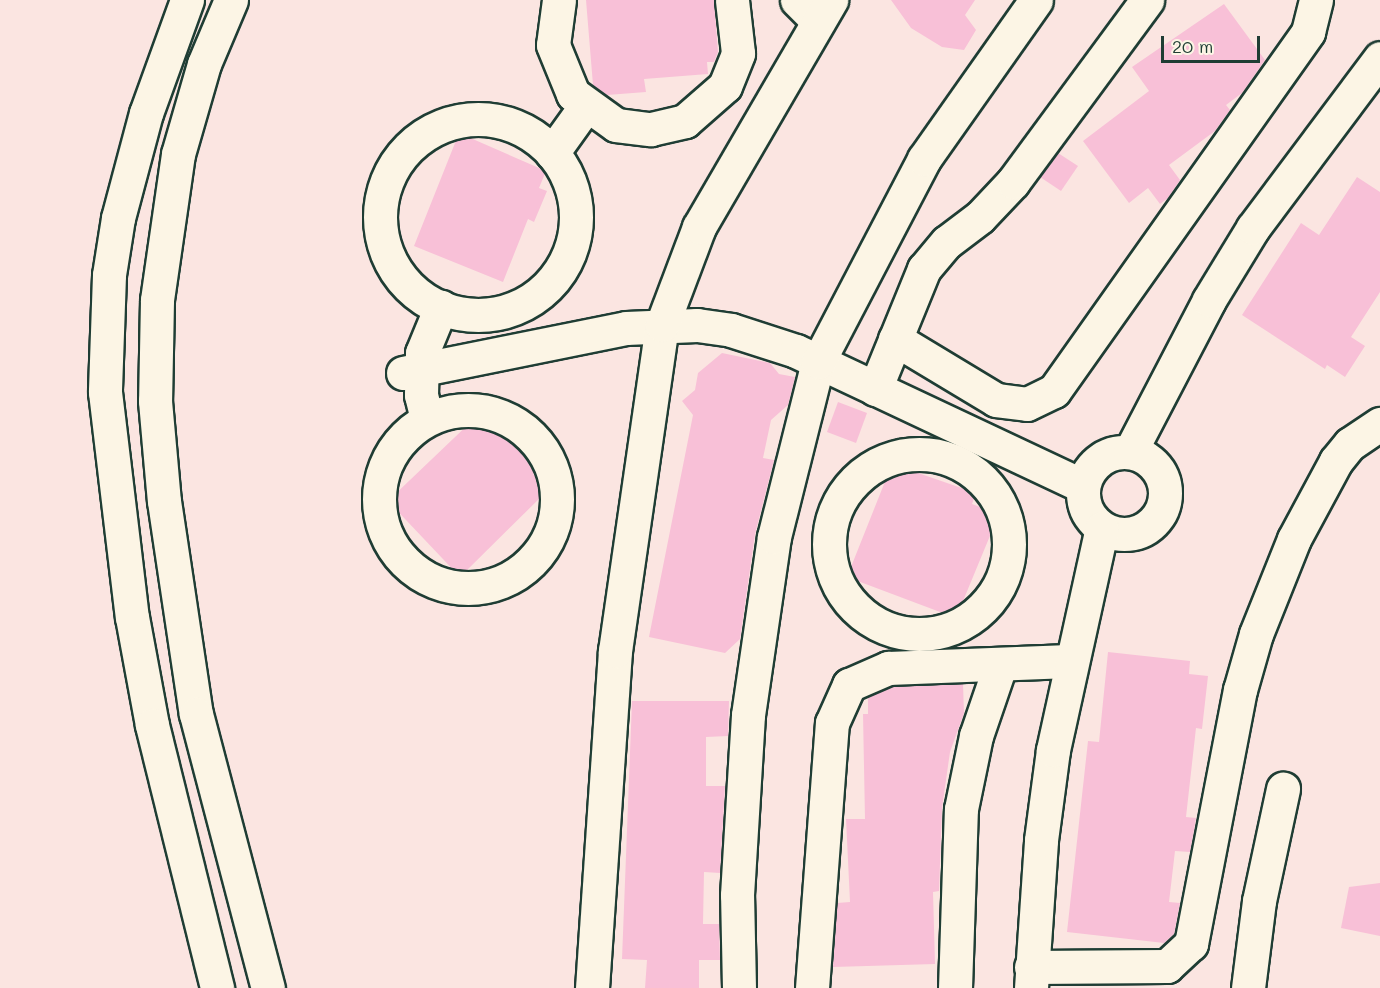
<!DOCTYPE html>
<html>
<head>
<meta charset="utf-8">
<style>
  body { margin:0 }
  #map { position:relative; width:1380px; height:988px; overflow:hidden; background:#fbe5e1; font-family:Mali,sans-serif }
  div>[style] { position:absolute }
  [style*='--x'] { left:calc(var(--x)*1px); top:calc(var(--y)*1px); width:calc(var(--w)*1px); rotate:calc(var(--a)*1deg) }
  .building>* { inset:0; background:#f8c0d7 }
  .roads { filter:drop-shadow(2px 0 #1f3d34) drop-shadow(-2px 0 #1f3d34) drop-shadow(0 2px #1f3d34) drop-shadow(0 -2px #1f3d34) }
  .minor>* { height:33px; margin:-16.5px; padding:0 16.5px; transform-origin:16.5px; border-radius:16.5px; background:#fcf5e5 }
  .minor>.ring { margin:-16.5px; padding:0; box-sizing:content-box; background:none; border:33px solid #fcf5e5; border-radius:50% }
  .major>* { height:33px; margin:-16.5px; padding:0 16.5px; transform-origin:16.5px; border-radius:16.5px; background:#fcf5e5 }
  span { translate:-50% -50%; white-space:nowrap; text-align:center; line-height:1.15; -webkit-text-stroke:5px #fcf5e5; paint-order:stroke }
  .scale { position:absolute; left:1161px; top:36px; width:99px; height:27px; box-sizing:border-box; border:3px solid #1f3d34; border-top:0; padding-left:8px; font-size:18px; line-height:21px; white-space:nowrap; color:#1f3d34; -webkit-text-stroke:4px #fcf5e5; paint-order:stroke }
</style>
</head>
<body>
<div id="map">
  <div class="building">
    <i style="clip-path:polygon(586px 0,714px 0,718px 52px,714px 62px,707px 62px,708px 74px,644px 79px,646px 92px,607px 95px,593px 85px)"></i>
    <i style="clip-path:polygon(891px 0,975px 0,965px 15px,976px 30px,964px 50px,942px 47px,911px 28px)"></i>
    <i style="clip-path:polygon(1224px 4px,1265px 60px,1242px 93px,1226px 105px,1230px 110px,1215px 131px,1169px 165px,1180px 180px,1168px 198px,1160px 204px,1148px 188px,1129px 203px,1083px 141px,1149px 91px,1132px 67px)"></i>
    <i style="clip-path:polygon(459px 133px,546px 171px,539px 188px,547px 191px,534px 222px,528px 219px,503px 282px,414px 246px)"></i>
    <i style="clip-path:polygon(1058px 153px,1078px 166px,1061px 191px,1040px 177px)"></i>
    <i style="clip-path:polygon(1357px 177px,1380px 192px,1380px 292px,1351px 337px,1365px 346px,1345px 377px,1327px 365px,1325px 369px,1242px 315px,1301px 223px,1319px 235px)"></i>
    <i style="clip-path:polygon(722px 353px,770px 363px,779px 374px,795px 377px,788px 405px,771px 420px,763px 458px,774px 460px,755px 534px,740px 639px,725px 653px,649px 637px,693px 415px,682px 401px,695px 390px,698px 373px)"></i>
    <i style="clip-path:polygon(838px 402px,867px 413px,856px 443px,827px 432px)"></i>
    <i style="clip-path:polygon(476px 417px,487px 428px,494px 421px,518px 444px,540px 468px,533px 474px,548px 490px,460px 577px,388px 501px)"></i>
    <i style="clip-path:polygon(892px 464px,976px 493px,972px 504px,999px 514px,956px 618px,847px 577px)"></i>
    <i style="clip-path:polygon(1108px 652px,1190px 661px,1189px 674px,1208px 676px,1202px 729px,1196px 728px,1186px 817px,1196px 818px,1190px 852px,1175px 851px,1169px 902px,1180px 903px,1174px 934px,1164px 943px,1067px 932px,1088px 741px,1099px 742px)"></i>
    <i style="clip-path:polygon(963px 684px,964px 713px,950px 752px,942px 808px,939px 891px,933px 892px,935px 964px,833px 967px,837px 903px,850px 902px,846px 819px,865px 819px,863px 714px,868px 714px,868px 697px,892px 687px)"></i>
    <i style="clip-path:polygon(632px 701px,729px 701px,728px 736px,706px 737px,706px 786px,725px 786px,720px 873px,704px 872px,703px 924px,719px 924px,720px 960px,699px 960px,699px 988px,645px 988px,647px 960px,622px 959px)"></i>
    <i style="clip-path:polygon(1380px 883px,1380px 936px,1341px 928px,1349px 887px)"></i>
  </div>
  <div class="roads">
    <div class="minor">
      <i style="--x:559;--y:0;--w:45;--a:97.6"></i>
      <i style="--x:553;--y:45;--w:53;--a:67.8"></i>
      <i style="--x:573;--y:94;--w:53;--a:35.8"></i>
      <i style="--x:616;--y:125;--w:35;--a:7"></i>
      <i style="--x:651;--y:129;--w:35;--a:-13"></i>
      <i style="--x:685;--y:121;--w:53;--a:-41.2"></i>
      <i style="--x:725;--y:86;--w:35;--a:-68"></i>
      <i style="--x:738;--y:53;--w:53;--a:-96.5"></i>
      <i style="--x:797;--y:0;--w:28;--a:45"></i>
      <i class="ring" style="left:380px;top:119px;width:163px;height:163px"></i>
      <i style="--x:552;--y:153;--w:57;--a:-54.3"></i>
      <i style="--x:895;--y:339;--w:118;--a:31.1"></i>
      <i style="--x:996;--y:400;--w:31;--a:7"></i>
      <i style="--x:1027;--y:404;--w:30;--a:-26"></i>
      <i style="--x:1054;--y:391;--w:440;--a:-54.7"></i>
      <i style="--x:1308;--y:32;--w:33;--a:-76"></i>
      <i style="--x:403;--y:373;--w:227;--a:-11.4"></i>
      <i style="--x:626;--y:328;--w:71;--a:-2.4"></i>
      <i style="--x:697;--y:325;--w:34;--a:8"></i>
      <i style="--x:731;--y:330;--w:68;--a:17.9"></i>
      <i style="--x:796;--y:351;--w:317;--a:25.2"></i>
      <i style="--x:875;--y:389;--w:130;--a:-67.8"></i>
      <i style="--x:924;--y:269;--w:35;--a:-50"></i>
      <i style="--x:947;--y:242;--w:41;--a:-37.1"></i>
      <i style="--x:980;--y:217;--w:48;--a:-46.7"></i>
      <i style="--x:1013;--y:182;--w:226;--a:-53.6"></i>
      <i class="ring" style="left:379px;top:410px;width:145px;height:145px"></i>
      <i style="--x:427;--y:419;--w:25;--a:-104"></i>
      <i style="--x:421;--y:395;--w:42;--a:-88.6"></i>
      <i style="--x:422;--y:353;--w:50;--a:-67.6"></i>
      <i class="ring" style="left:1083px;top:452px;width:49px;height:49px"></i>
      <i style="--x:1130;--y:452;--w:171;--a:-62.5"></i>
      <i style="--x:1209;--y:300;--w:84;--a:-58.6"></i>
      <i style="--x:1253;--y:228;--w:212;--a:-53.2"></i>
      <i class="ring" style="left:829px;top:454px;width:147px;height:147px"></i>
      <i style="--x:1031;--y:967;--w:136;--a:-0.4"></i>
      <i style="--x:1167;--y:966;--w:33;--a:-43"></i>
      <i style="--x:1191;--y:944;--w:259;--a:-79.1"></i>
      <i style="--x:1240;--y:690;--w:58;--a:-74.1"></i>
      <i style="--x:1256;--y:634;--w:102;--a:-68.2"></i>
      <i style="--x:1294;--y:539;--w:89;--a:-61.7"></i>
      <i style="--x:1336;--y:461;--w:22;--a:-51"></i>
      <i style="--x:1350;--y:444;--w:36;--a:-34"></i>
      <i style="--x:592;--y:988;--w:338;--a:-86.1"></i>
      <i style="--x:615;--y:651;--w:329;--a:-81.8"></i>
      <i style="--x:662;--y:325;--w:105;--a:-69.3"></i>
      <i style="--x:699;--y:227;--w:263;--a:-59.8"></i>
      <i style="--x:739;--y:988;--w:93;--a:-91.2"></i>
      <i style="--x:737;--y:895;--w:180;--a:-86.5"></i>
      <i style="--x:748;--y:715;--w:180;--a:-81.7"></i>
      <i style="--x:774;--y:537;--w:180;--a:-75.9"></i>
      <i style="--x:818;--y:362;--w:229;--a:-62.4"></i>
      <i style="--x:924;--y:159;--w:194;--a:-54.8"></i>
      <i style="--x:812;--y:988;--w:266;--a:-85.7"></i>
      <i style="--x:832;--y:723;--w:42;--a:-65.9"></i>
      <i style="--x:849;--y:685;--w:43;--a:-23.6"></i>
      <i style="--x:888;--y:668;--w:181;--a:-2.2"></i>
      <i style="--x:955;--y:988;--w:179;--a:-88.1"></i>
      <i style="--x:961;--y:809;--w:75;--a:-78.4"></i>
      <i style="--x:976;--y:736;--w:74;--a:-71.1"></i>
      <i style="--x:1031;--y:988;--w:148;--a:-86.1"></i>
      <i style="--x:1041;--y:840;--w:91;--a:-82.4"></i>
      <i style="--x:1053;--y:750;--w:227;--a:-77.6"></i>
      <i style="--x:1248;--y:988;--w:88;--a:-82.8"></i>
      <i style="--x:1259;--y:901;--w:115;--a:-77.9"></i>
    </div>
    <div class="major">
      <i style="--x:187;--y:0;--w:120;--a:109.9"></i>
      <i style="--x:146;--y:113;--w:109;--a:104.9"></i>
      <i style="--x:118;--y:218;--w:58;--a:99"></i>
      <i style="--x:109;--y:275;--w:117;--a:92"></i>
      <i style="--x:105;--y:392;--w:227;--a:83.2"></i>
      <i style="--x:132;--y:617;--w:110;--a:79.5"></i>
      <i style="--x:152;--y:725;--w:271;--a:76.1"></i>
      <i style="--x:231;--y:0;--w:69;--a:112.9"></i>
      <i style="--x:204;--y:64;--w:94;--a:106.1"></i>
      <i style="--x:178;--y:154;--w:148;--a:98.2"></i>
      <i style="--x:157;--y:300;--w:101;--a:91.1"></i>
      <i style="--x:155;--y:401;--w:100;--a:84.9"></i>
      <i style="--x:164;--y:501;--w:215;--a:81.5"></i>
      <i style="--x:196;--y:714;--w:283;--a:75.3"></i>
    </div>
  </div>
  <div class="scale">20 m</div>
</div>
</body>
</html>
